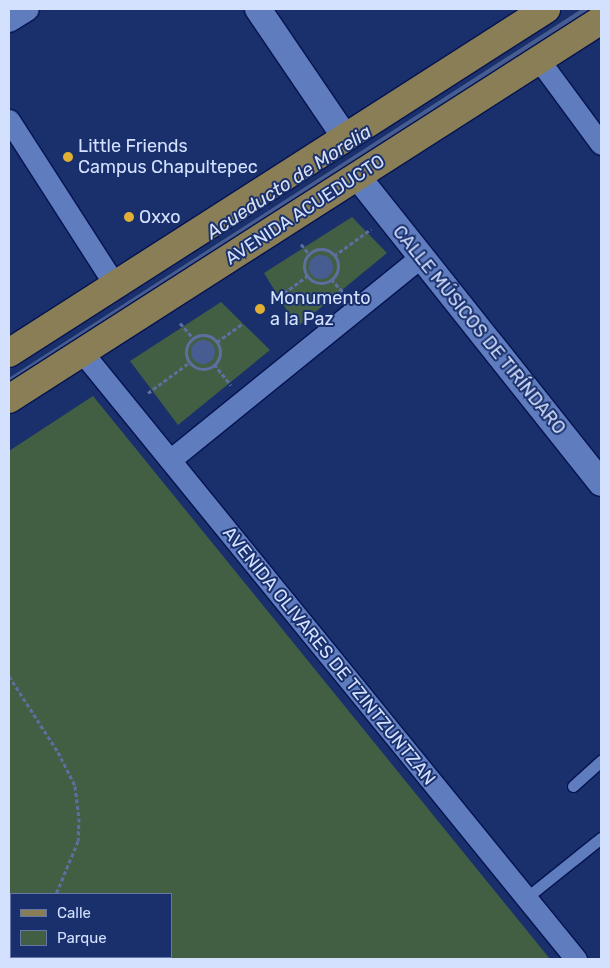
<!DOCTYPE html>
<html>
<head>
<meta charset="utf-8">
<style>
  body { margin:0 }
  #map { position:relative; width:610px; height:968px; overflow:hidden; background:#1a306c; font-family:Rubik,sans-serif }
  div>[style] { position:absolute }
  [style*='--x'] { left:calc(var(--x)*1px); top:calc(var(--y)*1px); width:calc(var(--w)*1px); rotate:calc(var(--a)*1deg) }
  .green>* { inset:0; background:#425e43 }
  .water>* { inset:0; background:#475d91 }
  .round { border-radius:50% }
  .stream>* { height:5px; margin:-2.5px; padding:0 2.5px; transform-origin:2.5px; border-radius:2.5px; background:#475d91 }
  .path>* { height:3px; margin-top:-1.5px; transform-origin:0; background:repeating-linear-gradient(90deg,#5c6fa1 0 4px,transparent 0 6.5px) }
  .path>.ring { margin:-1.5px; padding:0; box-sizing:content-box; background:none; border:3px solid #5c6fa1; border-radius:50% }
  .roads { filter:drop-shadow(1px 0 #05144f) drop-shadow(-1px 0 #05144f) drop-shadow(0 1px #05144f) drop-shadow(0 -1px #05144f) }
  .service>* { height:11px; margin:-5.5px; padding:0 5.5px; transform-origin:5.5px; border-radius:5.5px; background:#5f7cbf }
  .minor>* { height:21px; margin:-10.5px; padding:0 10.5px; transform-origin:10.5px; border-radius:10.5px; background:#5f7cbf }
  .tertiary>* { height:26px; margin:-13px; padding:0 13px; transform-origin:13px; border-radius:13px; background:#5f7cbf }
  .primary>* { height:28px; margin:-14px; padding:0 14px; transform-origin:14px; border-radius:14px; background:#8a7e57 }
  .dots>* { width:14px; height:14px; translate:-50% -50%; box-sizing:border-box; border:2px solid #1a306c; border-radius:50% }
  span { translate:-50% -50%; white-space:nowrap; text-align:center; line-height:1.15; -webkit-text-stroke:4px #1a306c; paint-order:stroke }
  .poi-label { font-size:18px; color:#d3e1ff }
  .left { translate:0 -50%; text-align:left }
  .street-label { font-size:18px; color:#d3e1ff }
  .water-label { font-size:19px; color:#d8e0f0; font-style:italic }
  .frame { position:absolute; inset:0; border:10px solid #d3e1ff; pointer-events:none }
  .legend { position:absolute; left:10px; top:893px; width:162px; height:65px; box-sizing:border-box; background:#1a306c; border:1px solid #6477a7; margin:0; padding:6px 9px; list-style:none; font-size:15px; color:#d3e1ff }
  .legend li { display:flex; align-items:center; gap:10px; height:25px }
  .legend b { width:25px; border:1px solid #6477a7 }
</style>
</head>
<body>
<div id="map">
  <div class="green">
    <i style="clip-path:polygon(352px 217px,387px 253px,297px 327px,264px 273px)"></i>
    <i style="clip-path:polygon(221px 302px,270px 350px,178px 425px,130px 361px)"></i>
    <i style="clip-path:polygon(evenodd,93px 396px,550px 959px,9px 959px,9px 451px,93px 396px,171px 894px,171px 957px,11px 957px,11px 894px,171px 894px)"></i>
  </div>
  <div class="water">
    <i class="round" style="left:309px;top:255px;width:24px;height:24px"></i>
    <i class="round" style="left:191px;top:340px;width:24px;height:24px"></i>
  </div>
  <div class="stream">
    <i style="--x:9;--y:380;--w:685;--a:-32.79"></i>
  </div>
  <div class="path">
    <i style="--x:301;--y:244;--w:13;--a:51"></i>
    <i class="ring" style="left:304px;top:249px;width:31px;height:31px"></i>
    <i style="--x:334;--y:256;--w:46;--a:-36.1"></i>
    <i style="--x:331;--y:279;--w:19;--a:47"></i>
    <i style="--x:279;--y:297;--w:35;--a:-37"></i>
    <i style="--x:180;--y:323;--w:20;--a:49"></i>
    <i class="ring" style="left:186px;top:335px;width:31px;height:31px"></i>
    <i style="--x:217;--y:342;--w:32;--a:-36"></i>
    <i style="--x:214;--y:364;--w:27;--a:51"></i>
    <i style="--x:148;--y:393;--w:52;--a:-36.4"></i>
    <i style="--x:9;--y:676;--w:90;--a:57.2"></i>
    <i style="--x:58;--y:752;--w:38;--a:63"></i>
    <i style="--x:75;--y:786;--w:32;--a:83"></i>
    <i style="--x:79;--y:818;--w:23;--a:92"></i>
    <i style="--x:78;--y:841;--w:57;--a:112.5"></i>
    <i style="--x:9;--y:938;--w:3;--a:-45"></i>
    <i style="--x:66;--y:957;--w:3;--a:45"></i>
    <i style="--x:503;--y:959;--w:14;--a:0"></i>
  </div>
  <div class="roads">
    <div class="service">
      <i style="--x:573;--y:786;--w:38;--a:-42"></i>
      <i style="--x:526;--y:898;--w:96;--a:-38.7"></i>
    </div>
    <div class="minor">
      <i style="--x:9;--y:21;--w:22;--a:-32"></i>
      <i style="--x:539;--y:60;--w:104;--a:53.6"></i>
      <i style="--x:9;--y:120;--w:196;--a:57.3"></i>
      <i style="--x:82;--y:352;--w:783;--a:50.86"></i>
      <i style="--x:170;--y:460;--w:323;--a:-39"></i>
    </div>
    <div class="tertiary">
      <i style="--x:258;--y:9;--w:155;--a:55.8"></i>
      <i style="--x:357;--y:176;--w:392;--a:51.5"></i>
    </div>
    <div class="primary">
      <i style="--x:9;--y:353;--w:638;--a:-32.64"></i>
      <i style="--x:9;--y:399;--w:703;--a:-32.63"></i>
    </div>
  </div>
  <div class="dots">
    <i style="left:68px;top:157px;background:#e1af34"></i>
    <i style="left:129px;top:217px;background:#e1af34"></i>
    <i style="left:260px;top:309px;background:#e1af34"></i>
  </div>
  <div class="poi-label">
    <span class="left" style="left:78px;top:157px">Little Friends<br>Campus Chapultepec</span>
    <span class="left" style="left:139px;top:217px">Oxxo</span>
    <span class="left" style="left:270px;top:309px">Monumento<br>a la Paz</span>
  </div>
  <div class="street-label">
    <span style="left:305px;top:210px;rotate:-33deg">AVENIDA ACUEDUCTO</span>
    <span style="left:479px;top:330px;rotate:51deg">CALLE MÚSICOS DE TIRÍNDARO</span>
    <span style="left:329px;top:656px;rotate:51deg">AVENIDA OLIVARES DE TZINTZUNTZAN</span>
  </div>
  <div class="water-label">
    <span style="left:289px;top:182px;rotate:-33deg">Acueducto de Morelia</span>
  </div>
  <div class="frame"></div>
  <ul class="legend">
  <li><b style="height:6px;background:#8a7e57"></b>Calle</li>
  <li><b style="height:14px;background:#425e43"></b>Parque</li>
  </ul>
</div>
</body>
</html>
